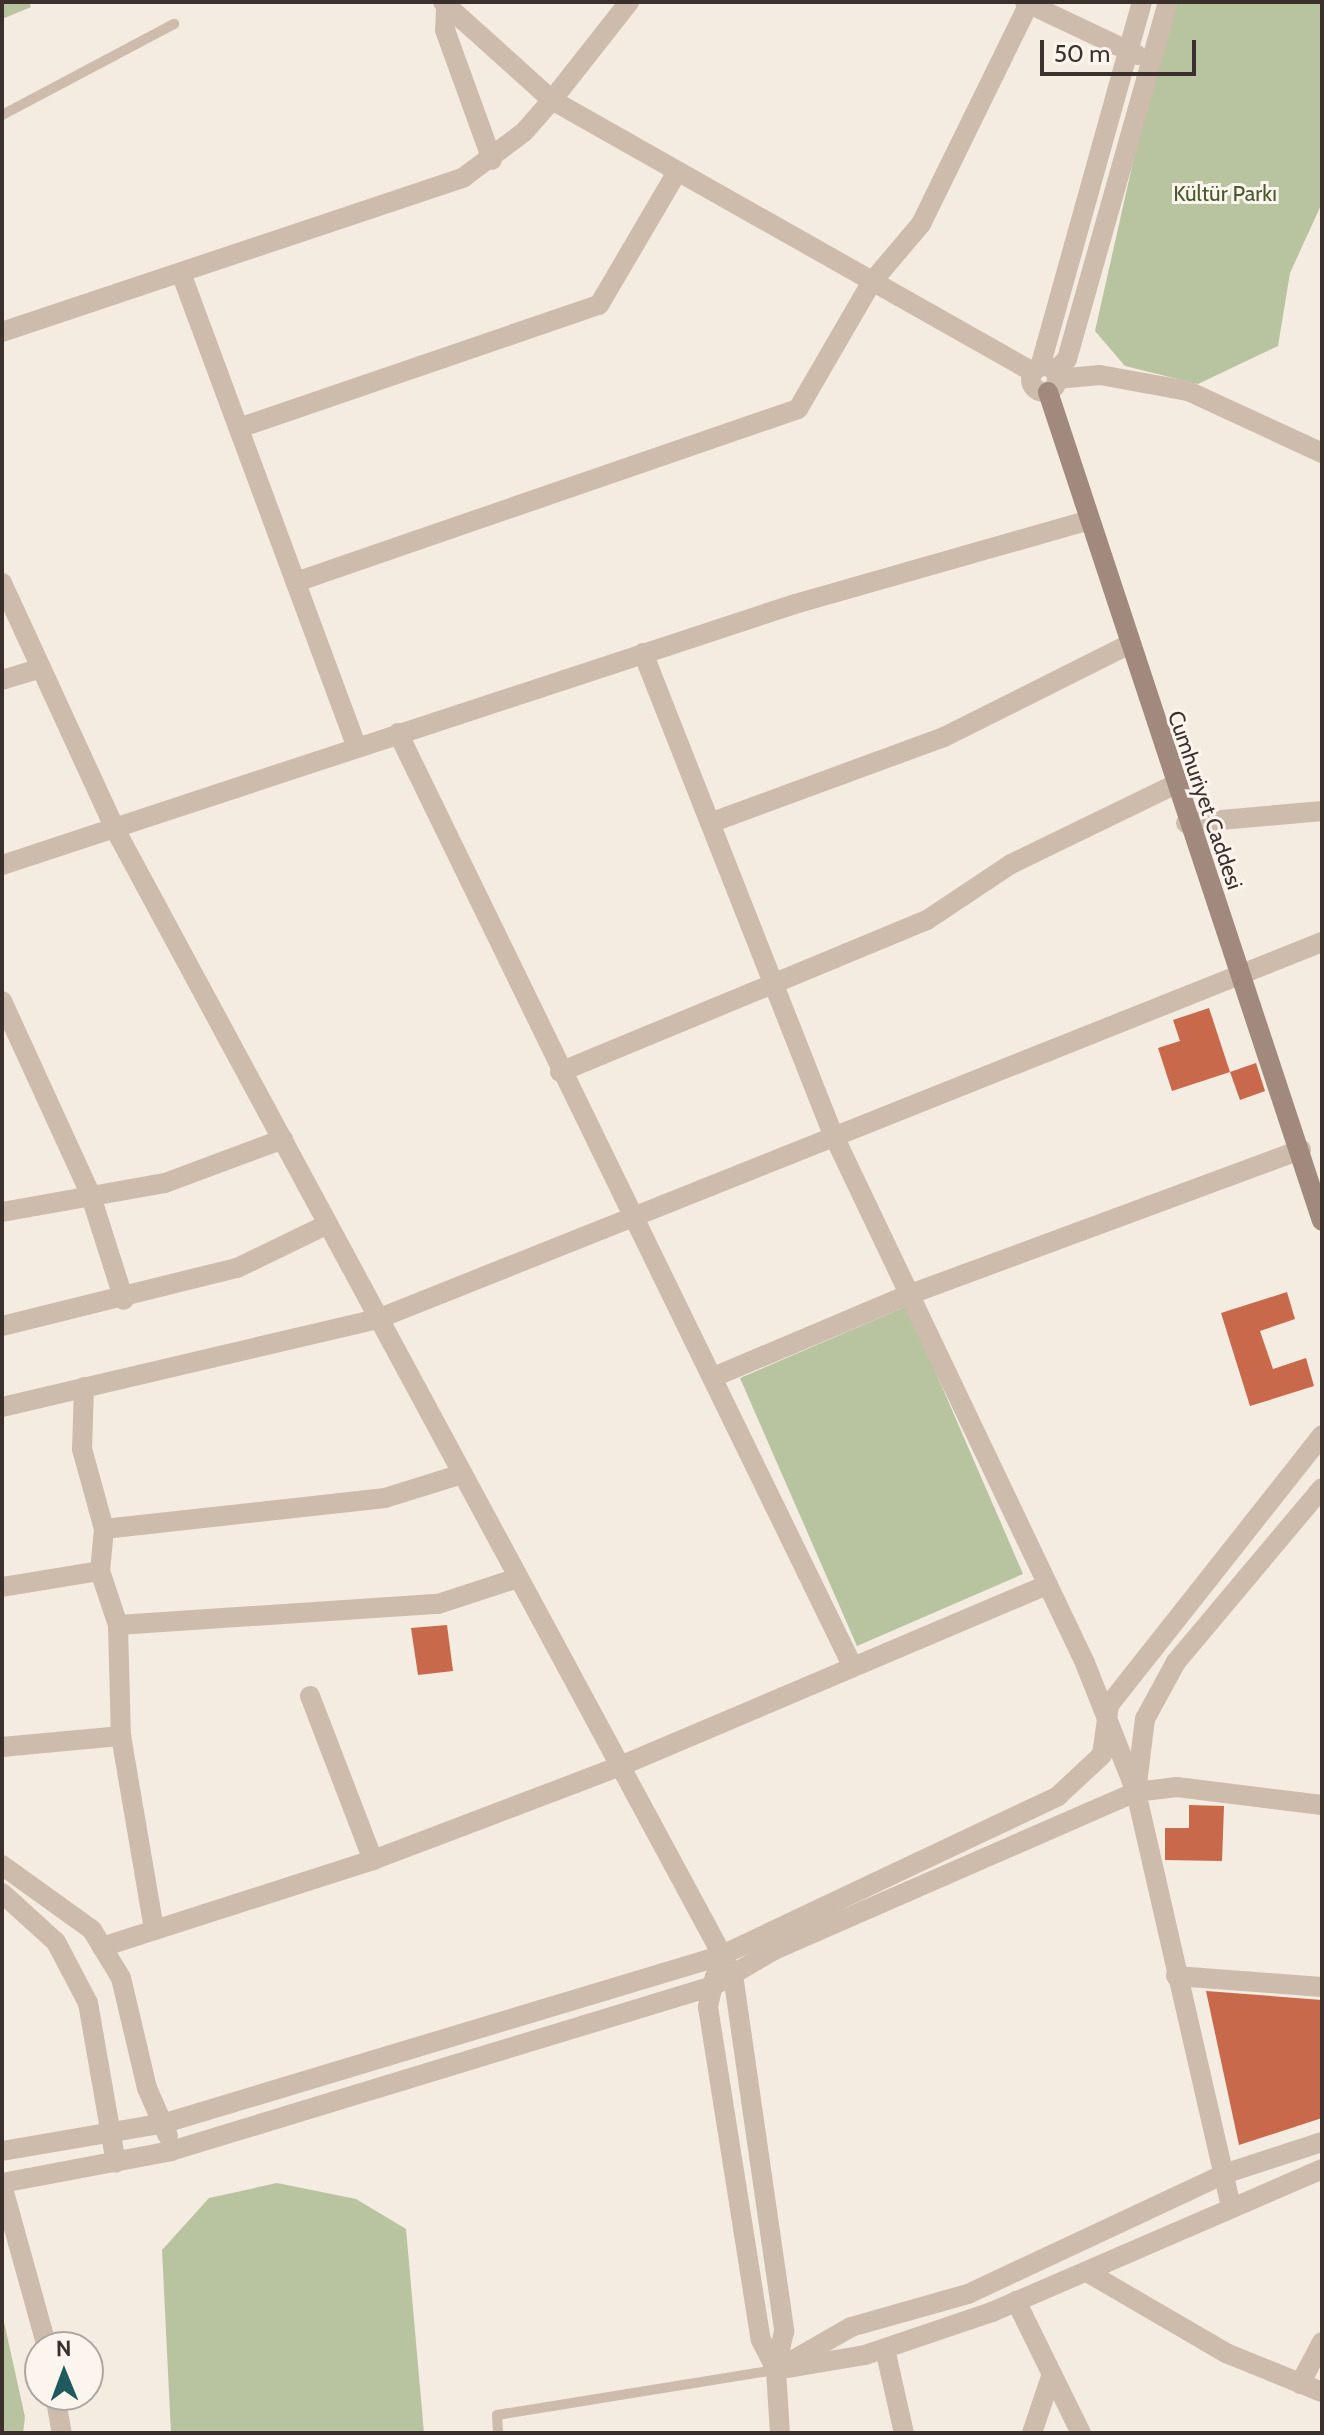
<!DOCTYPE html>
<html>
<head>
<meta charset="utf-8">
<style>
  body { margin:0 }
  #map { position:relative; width:1324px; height:2435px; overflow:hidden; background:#f4ebe1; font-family:Cabin,sans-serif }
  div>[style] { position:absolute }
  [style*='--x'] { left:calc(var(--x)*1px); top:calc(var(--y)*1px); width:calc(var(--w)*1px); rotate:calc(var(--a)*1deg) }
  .green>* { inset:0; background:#b8c4a0 }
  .building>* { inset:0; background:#c8694b }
  .service>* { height:10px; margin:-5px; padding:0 5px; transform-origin:5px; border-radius:5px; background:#cdbbac }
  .minor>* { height:20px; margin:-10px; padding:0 10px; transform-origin:10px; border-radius:10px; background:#cdbbac }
  .minor>.ring { margin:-10px; padding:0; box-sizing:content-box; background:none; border:20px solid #cdbbac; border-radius:50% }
  .tertiary>* { height:20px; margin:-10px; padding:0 10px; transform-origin:10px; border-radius:10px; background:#cdbbac }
  .secondary>* { height:20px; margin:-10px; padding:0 10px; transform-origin:10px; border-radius:10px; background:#a18a7d }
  span { translate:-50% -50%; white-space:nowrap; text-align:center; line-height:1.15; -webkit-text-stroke:6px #fbf5ee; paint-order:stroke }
  .park-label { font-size:22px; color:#4a5a2e }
  .street-label { font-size:22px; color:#3b302b }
  .frame { position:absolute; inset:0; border:4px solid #3b302b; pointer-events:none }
  .north { position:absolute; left:24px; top:2331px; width:80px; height:80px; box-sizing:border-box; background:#fbf5ee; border:2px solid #aea6a0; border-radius:50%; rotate:359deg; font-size:22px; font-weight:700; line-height:32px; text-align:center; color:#3b302b }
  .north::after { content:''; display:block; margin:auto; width:28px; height:36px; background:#1f5a5e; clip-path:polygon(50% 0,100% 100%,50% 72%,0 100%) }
  .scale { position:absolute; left:1040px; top:40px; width:156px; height:36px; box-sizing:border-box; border:4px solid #3b302b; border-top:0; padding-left:10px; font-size:24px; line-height:28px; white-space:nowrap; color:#3b302b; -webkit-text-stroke:6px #fbf5ee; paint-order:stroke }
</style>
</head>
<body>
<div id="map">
  <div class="green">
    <i style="clip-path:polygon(2px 2px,29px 2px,31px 7px,2px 19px)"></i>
    <i style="clip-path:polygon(1169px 2px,1322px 2px,1322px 203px,1290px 273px,1278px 346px,1198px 384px,1125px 366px,1095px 331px)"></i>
    <i style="clip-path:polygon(907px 1306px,1023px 1574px,857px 1646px,740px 1378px)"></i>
    <i style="clip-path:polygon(277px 2183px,356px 2199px,406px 2229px,424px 2433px,171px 2433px,162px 2250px,209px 2198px)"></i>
    <i style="clip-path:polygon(2px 2313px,25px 2417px,23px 2433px,2px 2433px)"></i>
  </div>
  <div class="building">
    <i style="clip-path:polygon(1209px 1008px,1230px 1072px,1172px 1091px,1158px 1048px,1180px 1041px,1173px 1020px)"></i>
    <i style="clip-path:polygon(1256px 1063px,1265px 1091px,1240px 1100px,1230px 1072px)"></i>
    <i style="clip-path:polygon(1287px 1292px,1295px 1319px,1260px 1331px,1273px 1369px,1306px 1358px,1314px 1386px,1250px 1406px,1221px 1313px)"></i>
    <i style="clip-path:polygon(447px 1625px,453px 1671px,418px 1675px,411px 1628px)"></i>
    <i style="clip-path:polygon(1189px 1805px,1224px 1806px,1222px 1861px,1165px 1860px,1165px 1828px,1189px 1828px)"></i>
    <i style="clip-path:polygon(1206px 1991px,1322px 2000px,1322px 2118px,1239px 2145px)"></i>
  </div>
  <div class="service">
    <i style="--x:2;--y:115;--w:195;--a:-27.9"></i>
    <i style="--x:498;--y:2433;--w:18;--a:-93"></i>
    <i style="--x:497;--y:2415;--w:283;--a:-9.2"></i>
  </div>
  <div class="minor">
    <i style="--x:1025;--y:2;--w:124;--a:25.3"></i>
    <i style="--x:552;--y:100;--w:125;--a:-51.8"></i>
    <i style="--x:181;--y:273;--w:503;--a:69.66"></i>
    <i class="ring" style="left:1031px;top:366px;width:6px;height:6px"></i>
    <i style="--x:1040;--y:367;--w:379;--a:-74.4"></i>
    <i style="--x:1055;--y:371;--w:17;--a:-45"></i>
    <i style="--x:1067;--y:359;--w:371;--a:-74.2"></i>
    <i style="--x:1057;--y:379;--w:43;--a:-5.3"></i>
    <i style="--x:1100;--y:375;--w:89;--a:10.3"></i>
    <i style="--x:1188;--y:391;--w:148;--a:24.8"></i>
    <i style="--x:239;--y:428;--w:380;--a:-18.9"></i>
    <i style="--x:599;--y:305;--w:154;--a:-59.6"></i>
    <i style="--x:296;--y:582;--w:531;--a:-19.02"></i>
    <i style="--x:798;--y:409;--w:146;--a:-59.9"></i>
    <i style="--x:871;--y:283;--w:77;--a:-49.7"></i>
    <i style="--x:921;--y:224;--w:245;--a:-63.9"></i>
    <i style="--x:643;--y:653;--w:515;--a:68.47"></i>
    <i style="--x:832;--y:1132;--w:588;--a:64.52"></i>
    <i style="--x:1085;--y:1663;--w:139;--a:68.4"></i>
    <i style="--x:1136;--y:1792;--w:423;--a:77.1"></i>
    <i style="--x:2;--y:680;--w:41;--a:-17.1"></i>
    <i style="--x:398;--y:733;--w:1037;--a:64.03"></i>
    <i style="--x:710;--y:823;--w:249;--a:-20.2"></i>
    <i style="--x:944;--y:737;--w:206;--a:-26.6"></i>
    <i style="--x:1186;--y:823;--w:137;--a:-5"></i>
    <i style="--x:2;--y:865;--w:835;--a:-18.22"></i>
    <i style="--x:795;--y:604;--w:304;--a:-15.9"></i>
    <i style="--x:2;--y:1001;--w:211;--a:65.4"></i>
    <i style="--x:90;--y:1193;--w:112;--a:72.4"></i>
    <i style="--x:560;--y:1072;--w:397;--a:-22.5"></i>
    <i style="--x:927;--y:920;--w:101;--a:-33.7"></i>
    <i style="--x:1011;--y:864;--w:181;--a:-25.9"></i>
    <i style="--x:2;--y:1212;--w:166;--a:-10.1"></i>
    <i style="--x:165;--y:1183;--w:126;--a:-20.4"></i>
    <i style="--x:2;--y:1326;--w:242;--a:-13.9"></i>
    <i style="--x:237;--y:1268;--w:101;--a:-25.8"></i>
    <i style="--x:716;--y:1376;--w:208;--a:-22.9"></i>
    <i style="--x:908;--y:1295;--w:419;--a:-20.3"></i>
    <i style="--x:84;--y:1387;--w:62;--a:91.8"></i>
    <i style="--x:82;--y:1449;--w:83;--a:74.6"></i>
    <i style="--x:104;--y:1529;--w:42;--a:95.4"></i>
    <i style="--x:100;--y:1571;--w:57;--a:71.6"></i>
    <i style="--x:118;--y:1625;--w:111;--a:88.5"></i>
    <i style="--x:121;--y:1736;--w:197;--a:80.3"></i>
    <i style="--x:2;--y:1407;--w:388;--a:-13.2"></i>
    <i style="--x:380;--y:1318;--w:1014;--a:-21.76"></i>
    <i style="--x:104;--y:1529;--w:283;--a:-6.3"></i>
    <i style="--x:385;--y:1498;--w:81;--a:-17.3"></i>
    <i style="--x:2;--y:1587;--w:99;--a:-9.3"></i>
    <i style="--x:118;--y:1625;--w:321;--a:-3.8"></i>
    <i style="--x:438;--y:1604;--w:84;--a:-18"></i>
    <i style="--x:310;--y:1696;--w:176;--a:69"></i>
    <i style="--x:2;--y:1747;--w:120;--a:-5.3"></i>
    <i style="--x:1136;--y:1792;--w:41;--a:-7"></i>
    <i style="--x:1177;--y:1787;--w:146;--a:7.1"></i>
    <i style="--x:102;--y:1947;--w:285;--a:-17.8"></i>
    <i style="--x:373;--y:1860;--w:262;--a:-20.8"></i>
    <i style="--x:618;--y:1767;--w:466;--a:-23"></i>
    <i style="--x:1176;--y:1976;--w:146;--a:4.3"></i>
    <i style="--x:2;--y:2185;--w:168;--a:74.5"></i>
    <i style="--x:1087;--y:2272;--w:161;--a:30.2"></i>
    <i style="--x:1226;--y:2353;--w:104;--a:22.1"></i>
    <i style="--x:1016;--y:2301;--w:147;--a:63.8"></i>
    <i style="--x:885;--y:2349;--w:86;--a:77.3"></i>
    <i style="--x:1300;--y:2384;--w:47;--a:-62.4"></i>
    <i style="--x:55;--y:2395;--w:39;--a:80"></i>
    <i style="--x:1032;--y:2433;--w:62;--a:-71.3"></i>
  </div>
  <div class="tertiary">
    <i style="--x:443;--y:2;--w:147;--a:42"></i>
    <i style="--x:552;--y:100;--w:553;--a:29.49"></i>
    <i style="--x:446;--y:7;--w:23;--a:92"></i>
    <i style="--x:445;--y:30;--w:138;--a:70.1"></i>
    <i style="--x:2;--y:332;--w:487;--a:-18.5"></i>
    <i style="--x:464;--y:177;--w:75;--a:-36.9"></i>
    <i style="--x:524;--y:132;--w:43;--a:-48.8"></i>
    <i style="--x:2;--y:583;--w:273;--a:65.3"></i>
    <i style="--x:116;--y:831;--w:1300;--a:61.66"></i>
    <i style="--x:733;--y:1975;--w:360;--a:81.8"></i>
    <i style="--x:784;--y:2331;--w:40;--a:102"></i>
    <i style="--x:776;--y:2370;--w:63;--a:86.4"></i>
    <i style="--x:2;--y:1865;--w:111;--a:35.8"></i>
    <i style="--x:92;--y:1930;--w:56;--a:58.9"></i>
    <i style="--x:121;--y:1978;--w:113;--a:76.7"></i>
    <i style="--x:147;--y:2088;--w:52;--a:66.4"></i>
    <i style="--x:2;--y:1893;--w:73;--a:42.2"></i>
    <i style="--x:56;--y:1942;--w:69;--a:62.3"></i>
    <i style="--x:88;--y:2003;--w:162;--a:80.1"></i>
    <i style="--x:715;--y:1976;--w:32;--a:103"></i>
    <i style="--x:708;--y:2007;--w:337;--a:81"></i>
    <i style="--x:761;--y:2340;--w:34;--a:63"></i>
    <i style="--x:2;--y:2151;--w:165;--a:-9.7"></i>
    <i style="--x:165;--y:2123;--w:580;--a:-16.75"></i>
    <i style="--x:720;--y:1956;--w:374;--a:-25.3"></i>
    <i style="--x:1058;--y:1796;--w:60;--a:-43"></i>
    <i style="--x:1102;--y:1755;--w:50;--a:-82"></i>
    <i style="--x:1109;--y:1705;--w:344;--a:-51.7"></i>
    <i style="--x:2;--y:2183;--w:172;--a:-10.7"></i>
    <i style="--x:171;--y:2151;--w:567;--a:-16.93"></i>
    <i style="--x:713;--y:1986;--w:71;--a:-30.5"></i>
    <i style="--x:774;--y:1950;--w:395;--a:-23.6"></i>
    <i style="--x:1136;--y:1792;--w:74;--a:-83"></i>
    <i style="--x:1145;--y:1719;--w:65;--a:-61.5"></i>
    <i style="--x:1176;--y:1662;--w:227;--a:-50"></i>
    <i style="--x:788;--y:2368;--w:78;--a:-9.6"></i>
    <i style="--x:865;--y:2355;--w:134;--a:-18.7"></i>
    <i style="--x:992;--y:2312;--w:360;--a:-23.4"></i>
    <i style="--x:776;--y:2370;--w:86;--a:-29.8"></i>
    <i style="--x:851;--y:2327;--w:122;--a:-15.8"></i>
    <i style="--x:968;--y:2294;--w:283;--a:-25.1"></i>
    <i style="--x:1224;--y:2174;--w:103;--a:-18.1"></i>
  </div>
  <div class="secondary">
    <i style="--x:1048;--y:392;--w:873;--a:71.71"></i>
  </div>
  <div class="park-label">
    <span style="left:1225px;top:194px">Kültür Parkı</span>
  </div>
  <div class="street-label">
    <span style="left:1205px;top:800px;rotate:71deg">Cumhuriyet Caddesi</span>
  </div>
  <div class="frame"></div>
  <div class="north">N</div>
  <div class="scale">50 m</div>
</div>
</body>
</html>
